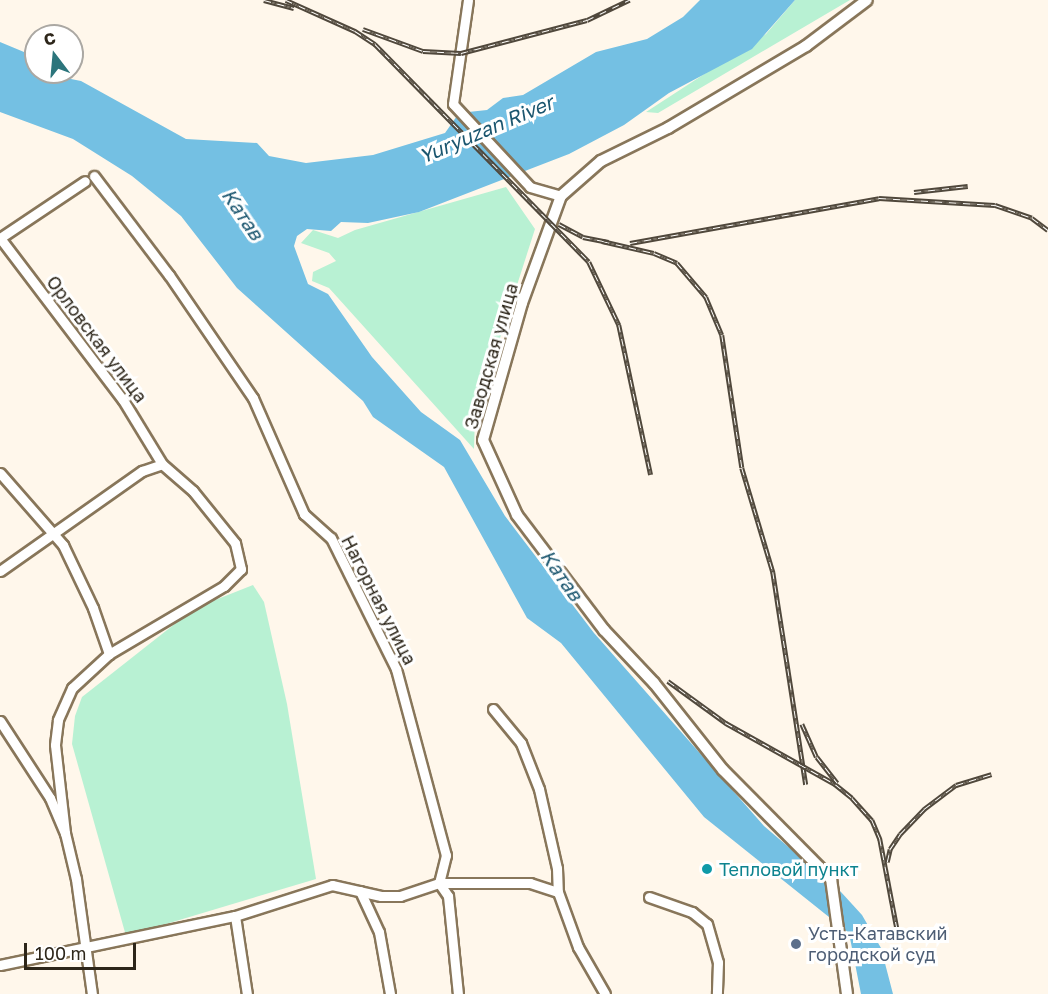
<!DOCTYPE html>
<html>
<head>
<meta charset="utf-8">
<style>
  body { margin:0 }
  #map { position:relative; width:1048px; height:994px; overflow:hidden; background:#fff7eb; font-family:"Golos Text",sans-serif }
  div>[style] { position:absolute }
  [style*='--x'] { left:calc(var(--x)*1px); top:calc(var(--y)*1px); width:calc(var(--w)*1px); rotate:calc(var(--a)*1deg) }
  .green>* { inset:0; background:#b8f1d3 }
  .water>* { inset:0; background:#74c0e3 }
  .roads { filter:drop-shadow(2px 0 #88765a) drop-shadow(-2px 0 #88765a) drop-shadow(0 2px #88765a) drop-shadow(0 -2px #88765a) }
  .minor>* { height:9px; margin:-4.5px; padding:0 4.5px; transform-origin:4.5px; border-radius:4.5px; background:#fff }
  .tertiary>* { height:10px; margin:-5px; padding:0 5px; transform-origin:5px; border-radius:5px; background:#fff }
  .rail>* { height:4.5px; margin-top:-2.25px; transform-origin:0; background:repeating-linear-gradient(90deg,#fff 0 7px,#50483c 0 14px); box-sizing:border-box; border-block:2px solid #50483c }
  .dots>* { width:16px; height:16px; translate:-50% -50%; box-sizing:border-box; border:3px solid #fff; border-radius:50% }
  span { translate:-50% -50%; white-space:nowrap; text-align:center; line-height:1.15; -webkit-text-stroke:6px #fff; paint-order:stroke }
  .street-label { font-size:18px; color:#2d261a }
  .culture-label { font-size:18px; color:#0d838f }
  .left { translate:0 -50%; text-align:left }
  .service-label { font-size:18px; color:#4e5e75 }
  .water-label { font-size:20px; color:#1b566f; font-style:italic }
  .north { position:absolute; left:24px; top:24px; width:60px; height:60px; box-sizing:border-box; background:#fff; border:2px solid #aba8a3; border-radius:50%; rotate:344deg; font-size:16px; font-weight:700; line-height:24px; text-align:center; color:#2d261a }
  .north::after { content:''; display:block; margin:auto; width:21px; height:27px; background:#2c757c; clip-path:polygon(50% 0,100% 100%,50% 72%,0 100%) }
  .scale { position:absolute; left:24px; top:943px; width:112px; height:27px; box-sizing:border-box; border:3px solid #2d261a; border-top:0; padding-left:8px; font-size:18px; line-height:21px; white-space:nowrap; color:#2d261a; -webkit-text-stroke:4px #fff; paint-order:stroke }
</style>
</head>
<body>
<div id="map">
  <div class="green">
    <i style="clip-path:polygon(795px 0,850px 0,658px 113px,646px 112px,766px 34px)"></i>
    <i style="clip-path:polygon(506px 187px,535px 229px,475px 416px,474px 449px,329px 288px,312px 281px,313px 272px,336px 261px,329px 253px,301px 243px,313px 230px,338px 238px,355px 230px)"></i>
    <i style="clip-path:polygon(253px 585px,264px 602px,287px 704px,316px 879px,126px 936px,72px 744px,75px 716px,82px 697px,195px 608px)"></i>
  </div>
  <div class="water">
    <i style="clip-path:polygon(700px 0,795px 0,752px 49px,669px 93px,624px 125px,569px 154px,419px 212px,368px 223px,341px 222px,331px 231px,307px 229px,297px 236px,294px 246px,308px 284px,328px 294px,372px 357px,421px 412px,460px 440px,505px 516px,594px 633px,764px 826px,841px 892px,862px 915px,881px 948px,893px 994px,861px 994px,849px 933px,704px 817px,561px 643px,527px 618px,444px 467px,373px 417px,363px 401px,237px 288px,181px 216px,132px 176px,73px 139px,0 112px,0 42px,36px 57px,36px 72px,81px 81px,186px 139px,257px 143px,269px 156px,306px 163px,373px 155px,445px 133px,459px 113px,487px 110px,503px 98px,523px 95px,596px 52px,647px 39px,683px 17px)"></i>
  </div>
  <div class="roads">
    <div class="minor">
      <i style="--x:468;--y:0;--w:105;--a:98.2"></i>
      <i style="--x:453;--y:104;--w:113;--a:47.1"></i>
      <i style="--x:530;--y:187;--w:32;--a:16"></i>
      <i style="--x:94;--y:176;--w:124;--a:52.9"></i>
      <i style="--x:169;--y:275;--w:149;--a:55.7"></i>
      <i style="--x:253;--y:398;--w:127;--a:66.3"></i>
      <i style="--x:304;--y:514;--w:36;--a:42"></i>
      <i style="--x:331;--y:538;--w:146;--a:63.6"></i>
      <i style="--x:396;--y:669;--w:193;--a:75"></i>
      <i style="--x:446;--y:855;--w:29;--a:104"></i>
      <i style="--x:439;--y:883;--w:16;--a:55"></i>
      <i style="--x:448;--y:896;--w:99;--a:84.2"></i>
      <i style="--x:0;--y:238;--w:203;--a:52.8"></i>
      <i style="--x:123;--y:400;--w:75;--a:58.6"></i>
      <i style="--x:0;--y:238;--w:102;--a:-33.8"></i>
      <i style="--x:0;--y:473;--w:96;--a:48.8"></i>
      <i style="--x:63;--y:545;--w:70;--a:64.5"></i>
      <i style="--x:93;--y:608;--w:49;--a:70.8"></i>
      <i style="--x:0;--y:571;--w:174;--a:-35.2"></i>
      <i style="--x:142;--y:471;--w:21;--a:-19"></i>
      <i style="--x:162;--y:464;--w:41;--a:41.1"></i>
      <i style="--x:193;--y:491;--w:67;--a:51.1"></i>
      <i style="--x:235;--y:543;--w:27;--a:77"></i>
      <i style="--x:241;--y:569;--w:24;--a:135"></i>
      <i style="--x:224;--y:586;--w:134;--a:149.4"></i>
      <i style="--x:109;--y:654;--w:50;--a:137.4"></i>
      <i style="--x:72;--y:688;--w:35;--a:114"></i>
      <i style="--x:58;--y:720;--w:25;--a:97"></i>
      <i style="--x:55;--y:745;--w:89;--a:83.5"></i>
      <i style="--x:493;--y:709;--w:44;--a:50.5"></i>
      <i style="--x:521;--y:743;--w:49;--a:68.6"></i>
      <i style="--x:539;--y:789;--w:81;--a:77.2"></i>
      <i style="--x:557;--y:868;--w:24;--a:88"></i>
      <i style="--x:558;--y:892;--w:59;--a:70"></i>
      <i style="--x:578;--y:947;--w:54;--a:60.1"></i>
      <i style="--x:0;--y:721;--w:92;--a:57"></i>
      <i style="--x:50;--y:798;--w:38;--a:67"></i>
      <i style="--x:65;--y:833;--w:47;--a:76.6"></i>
      <i style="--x:76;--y:879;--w:116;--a:82.1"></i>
      <i style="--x:360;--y:891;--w:45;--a:65.1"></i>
      <i style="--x:379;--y:932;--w:63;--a:79.9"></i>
      <i style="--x:649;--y:897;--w:46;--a:19.2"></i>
      <i style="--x:692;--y:912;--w:19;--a:39"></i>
      <i style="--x:707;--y:924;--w:40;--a:74"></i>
      <i style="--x:718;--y:962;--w:32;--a:92"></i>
      <i style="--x:235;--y:916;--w:79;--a:81.3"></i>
      <i style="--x:0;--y:965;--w:240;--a:-11.8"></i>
      <i style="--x:235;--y:916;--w:102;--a:-17.7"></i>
      <i style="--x:332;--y:885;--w:50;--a:12.7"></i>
      <i style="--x:381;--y:896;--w:19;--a:0"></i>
      <i style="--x:400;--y:896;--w:41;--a:-18.4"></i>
      <i style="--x:439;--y:883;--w:91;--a:0"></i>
      <i style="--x:530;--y:883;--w:29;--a:18"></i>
    </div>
    <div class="tertiary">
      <i style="--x:847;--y:994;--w:116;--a:-97.9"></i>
      <i style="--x:831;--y:879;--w:153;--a:-134.7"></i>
      <i style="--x:723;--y:770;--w:111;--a:-128.4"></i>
      <i style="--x:654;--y:683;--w:73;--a:-133.3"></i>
      <i style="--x:604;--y:630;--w:144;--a:-127.1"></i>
      <i style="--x:517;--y:515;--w:82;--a:-114.4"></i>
      <i style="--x:483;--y:440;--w:142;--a:-74.1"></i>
      <i style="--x:522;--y:303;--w:114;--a:-70"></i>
      <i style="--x:561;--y:196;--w:53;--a:-41.2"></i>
      <i style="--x:601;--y:161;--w:75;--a:-26.2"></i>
      <i style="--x:668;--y:128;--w:161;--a:-30.7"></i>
      <i style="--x:806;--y:46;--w:76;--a:-37"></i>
    </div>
  </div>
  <div class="rail">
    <i style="--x:264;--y:0;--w:31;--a:15"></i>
    <i style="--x:286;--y:0;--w:76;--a:24.2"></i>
    <i style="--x:355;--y:31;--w:24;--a:33"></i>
    <i style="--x:375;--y:44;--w:305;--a:45.5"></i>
    <i style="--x:589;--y:262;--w:70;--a:64.5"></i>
    <i style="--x:619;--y:325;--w:153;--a:78"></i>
    <i style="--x:363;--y:29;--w:64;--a:20.1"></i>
    <i style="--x:423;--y:51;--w:38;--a:3"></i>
    <i style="--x:461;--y:53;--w:130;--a:-14.7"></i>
    <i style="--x:587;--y:20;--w:47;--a:-25.5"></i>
    <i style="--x:914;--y:192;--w:54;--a:-6.3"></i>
    <i style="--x:559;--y:224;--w:27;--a:28"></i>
    <i style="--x:583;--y:237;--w:26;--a:11"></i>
    <i style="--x:602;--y:241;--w:53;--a:13"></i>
    <i style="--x:654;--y:253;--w:25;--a:23"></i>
    <i style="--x:677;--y:263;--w:45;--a:49.5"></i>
    <i style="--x:706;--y:297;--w:41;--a:67.2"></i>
    <i style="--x:722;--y:335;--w:134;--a:81.4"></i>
    <i style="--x:742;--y:468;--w:109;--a:73.4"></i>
    <i style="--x:773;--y:572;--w:215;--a:81.2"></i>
    <i style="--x:630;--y:243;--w:253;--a:-10.2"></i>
    <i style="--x:879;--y:198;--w:116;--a:3.5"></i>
    <i style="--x:995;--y:205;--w:39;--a:19"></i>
    <i style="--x:1032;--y:218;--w:20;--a:37"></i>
    <i style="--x:668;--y:681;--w:72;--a:35.9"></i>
    <i style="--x:726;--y:723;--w:125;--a:29.2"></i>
    <i style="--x:835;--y:784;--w:22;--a:39"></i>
    <i style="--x:852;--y:798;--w:30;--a:48"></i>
    <i style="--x:872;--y:820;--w:21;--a:67"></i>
    <i style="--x:880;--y:839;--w:91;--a:79.2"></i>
    <i style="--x:802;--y:724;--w:36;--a:66"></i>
    <i style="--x:817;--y:757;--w:33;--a:52"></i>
    <i style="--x:887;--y:862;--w:13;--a:-77"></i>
    <i style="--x:890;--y:849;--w:18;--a:-56"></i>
    <i style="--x:900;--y:834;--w:35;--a:-46"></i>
    <i style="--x:924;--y:809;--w:40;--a:-37"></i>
    <i style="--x:956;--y:785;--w:37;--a:-17"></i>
  </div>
  <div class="dots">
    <i style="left:707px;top:869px;background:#0f9aa8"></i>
    <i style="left:796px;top:944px;background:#5c6f8a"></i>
  </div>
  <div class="street-label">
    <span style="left:97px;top:339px;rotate:53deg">Орловская улица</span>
    <span style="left:491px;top:356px;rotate:-74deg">Заводская улица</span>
    <span style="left:379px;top:600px;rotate:63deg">Нагорная улица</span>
  </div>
  <div class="culture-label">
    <span class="left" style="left:719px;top:869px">Тепловой пункт</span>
  </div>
  <div class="service-label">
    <span class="left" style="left:808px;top:944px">Усть-Катавский<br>городской суд</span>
  </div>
  <div class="water-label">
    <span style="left:486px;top:129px;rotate:-23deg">Yuryuzan River</span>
    <span style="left:243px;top:214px;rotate:56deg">Катав</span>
    <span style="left:562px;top:575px;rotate:55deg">Катав</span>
  </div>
  <div class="north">С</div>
  <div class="scale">100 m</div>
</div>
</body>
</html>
